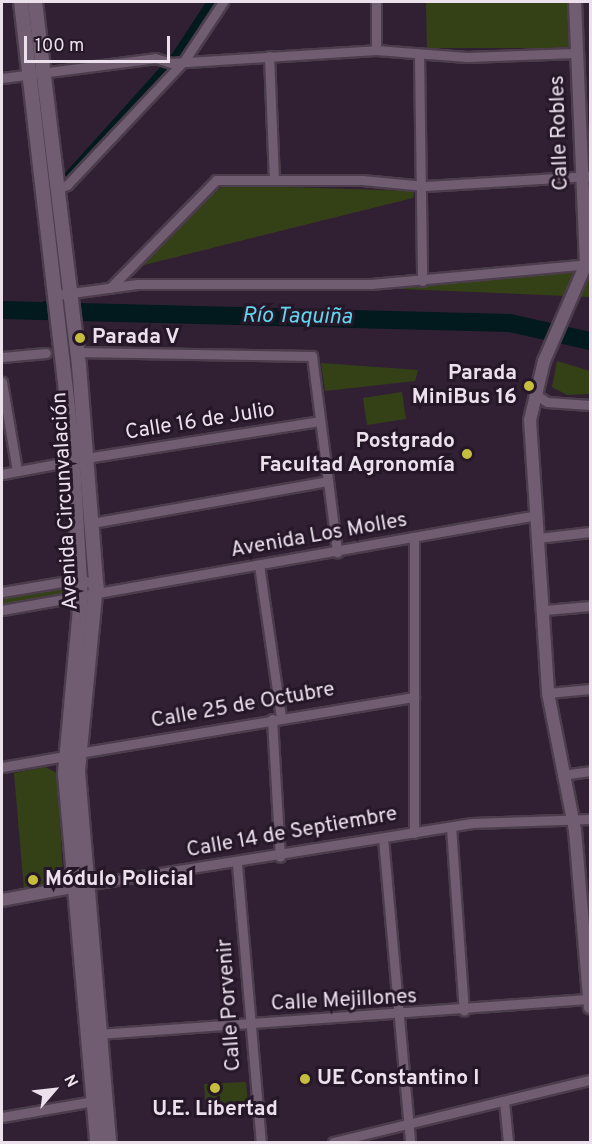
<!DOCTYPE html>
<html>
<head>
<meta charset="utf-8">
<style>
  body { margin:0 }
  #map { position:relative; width:592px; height:1144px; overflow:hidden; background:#312033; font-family:Overpass,sans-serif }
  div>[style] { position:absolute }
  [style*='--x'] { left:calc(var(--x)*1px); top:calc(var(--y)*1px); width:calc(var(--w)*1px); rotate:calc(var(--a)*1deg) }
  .green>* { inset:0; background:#344117 }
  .canal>* { height:10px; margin:-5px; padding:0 5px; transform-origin:5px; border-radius:5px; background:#02191e }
  .river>* { height:18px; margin:-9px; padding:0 9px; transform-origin:9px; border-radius:9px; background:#02191e }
  .roads { filter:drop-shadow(2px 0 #4b3d4c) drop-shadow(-2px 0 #4b3d4c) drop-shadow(0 2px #4b3d4c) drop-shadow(0 -2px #4b3d4c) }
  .minor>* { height:9px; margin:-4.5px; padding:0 4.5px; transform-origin:4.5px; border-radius:4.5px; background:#705d72 }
  .tertiary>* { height:12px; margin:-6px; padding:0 6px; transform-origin:6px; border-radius:6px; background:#705d72 }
  .secondary>* { height:14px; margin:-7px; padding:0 7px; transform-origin:7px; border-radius:7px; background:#705d72 }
  .dots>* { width:16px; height:16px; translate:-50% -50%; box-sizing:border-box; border:3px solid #261728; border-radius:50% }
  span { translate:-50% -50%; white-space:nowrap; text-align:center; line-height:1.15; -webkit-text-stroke:6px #261728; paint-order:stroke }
  .street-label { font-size:21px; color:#ebe0ec }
  .poi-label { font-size:21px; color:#ebe0ec; font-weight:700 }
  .left { translate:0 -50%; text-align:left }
  .right { translate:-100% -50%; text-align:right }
  .water-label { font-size:22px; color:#62d6f1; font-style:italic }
  .frame { position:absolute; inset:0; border:3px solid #ebe0ec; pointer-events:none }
  .north { position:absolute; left:24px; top:1060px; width:60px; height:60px; -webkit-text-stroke:4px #261728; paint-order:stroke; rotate:62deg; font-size:16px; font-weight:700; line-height:24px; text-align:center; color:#ebe0ec }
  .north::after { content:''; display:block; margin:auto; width:21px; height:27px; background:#ebe0ec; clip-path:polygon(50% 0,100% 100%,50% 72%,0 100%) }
  .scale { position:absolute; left:24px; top:36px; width:146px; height:27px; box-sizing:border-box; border:3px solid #ebe0ec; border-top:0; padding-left:8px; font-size:18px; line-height:21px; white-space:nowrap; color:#ebe0ec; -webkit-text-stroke:4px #261728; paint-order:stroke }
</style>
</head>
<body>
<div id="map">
  <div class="green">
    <i style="clip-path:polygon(426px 2px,569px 2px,570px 48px,427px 48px)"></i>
    <i style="clip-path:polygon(225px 185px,414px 191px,413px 198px,132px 268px,194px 207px)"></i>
    <i style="clip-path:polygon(590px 272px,590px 297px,377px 288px,568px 272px)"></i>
    <i style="clip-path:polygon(557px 361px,590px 371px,590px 394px,567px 395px,552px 387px)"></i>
    <i style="clip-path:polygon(321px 363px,418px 370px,415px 381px,325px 391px)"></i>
    <i style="clip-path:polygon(402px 392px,406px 419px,367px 425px,363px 398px)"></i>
    <i style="clip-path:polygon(66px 588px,72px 595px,2px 607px,2px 599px)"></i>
    <i style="clip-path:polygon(45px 767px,57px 773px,63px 876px,55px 885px,24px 890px,14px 773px)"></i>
    <i style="clip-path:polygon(246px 1082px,248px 1107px,206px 1109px,204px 1084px)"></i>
  </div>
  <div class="canal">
    <i style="--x:69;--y:176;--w:160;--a:-48"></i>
    <i style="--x:176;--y:57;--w:66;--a:-56.8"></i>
    <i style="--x:45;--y:312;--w:6;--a:-90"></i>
  </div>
  <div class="river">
    <i style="--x:2;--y:310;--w:508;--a:1.47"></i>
    <i style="--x:510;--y:323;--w:82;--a:12.7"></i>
  </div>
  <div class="roads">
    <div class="minor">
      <i style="--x:376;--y:2;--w:48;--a:90"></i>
      <i style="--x:419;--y:55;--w:226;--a:89.2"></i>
      <i style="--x:269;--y:56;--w:124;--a:87.7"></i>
      <i style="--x:2;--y:78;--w:154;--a:-7.4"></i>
      <i style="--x:155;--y:58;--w:17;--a:17"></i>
      <i style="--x:171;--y:63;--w:205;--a:-3.6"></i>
      <i style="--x:376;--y:50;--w:91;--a:4.4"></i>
      <i style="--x:467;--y:57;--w:109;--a:-2.1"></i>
      <i style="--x:57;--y:189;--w:11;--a:-22"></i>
      <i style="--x:67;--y:185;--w:170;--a:-46.7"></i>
      <i style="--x:184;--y:61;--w:71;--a:-56.5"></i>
      <i style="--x:110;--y:288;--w:151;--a:-45.5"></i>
      <i style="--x:216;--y:180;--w:146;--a:0"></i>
      <i style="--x:362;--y:180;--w:63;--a:5.4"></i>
      <i style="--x:425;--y:186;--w:165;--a:-3.5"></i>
      <i style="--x:57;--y:295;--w:81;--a:-7.8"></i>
      <i style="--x:137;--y:284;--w:234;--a:0"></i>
      <i style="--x:371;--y:284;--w:220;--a:-5.2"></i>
      <i style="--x:77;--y:352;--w:235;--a:1"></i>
      <i style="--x:312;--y:356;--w:198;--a:82.7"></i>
      <i style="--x:2;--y:357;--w:44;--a:-5.2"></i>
      <i style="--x:2;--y:382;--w:90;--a:80.4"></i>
      <i style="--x:535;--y:394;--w:14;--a:34"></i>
      <i style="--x:547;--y:402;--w:43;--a:4"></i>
      <i style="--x:86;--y:458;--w:236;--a:-9"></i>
      <i style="--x:2;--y:474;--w:71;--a:-10.5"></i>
      <i style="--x:92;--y:523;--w:239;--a:-10.1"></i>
      <i style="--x:538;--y:538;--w:52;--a:-6.6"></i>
      <i style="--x:259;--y:565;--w:155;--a:81.8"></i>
      <i style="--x:2;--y:592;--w:79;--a:-9.5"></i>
      <i style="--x:80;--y:579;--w:20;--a:20"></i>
      <i style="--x:2;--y:610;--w:543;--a:-10.07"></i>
      <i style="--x:545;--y:610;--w:45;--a:-5.1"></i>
      <i style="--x:548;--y:693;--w:42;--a:-5.4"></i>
      <i style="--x:272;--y:719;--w:138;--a:86.7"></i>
      <i style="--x:79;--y:753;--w:340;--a:-9.5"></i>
      <i style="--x:2;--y:767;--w:64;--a:-9.9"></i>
      <i style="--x:562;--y:775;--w:28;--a:-8"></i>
      <i style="--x:451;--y:827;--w:184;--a:86"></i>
      <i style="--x:414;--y:833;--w:296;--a:-90"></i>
      <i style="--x:383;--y:838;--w:305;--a:84.9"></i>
      <i style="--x:237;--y:864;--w:279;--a:85.1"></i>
      <i style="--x:85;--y:885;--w:392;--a:-9.1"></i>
      <i style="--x:472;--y:823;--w:118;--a:-1.9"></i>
      <i style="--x:99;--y:1034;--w:492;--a:-4.1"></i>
      <i style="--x:504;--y:1101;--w:41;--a:84.4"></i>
      <i style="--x:2;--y:1117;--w:93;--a:-9.9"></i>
      <i style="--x:333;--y:1142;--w:264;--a:-13.6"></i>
    </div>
    <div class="tertiary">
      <i style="--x:575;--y:2;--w:262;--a:87.6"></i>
      <i style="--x:586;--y:264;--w:106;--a:113.4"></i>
      <i style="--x:544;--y:361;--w:61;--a:103.3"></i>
      <i style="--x:530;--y:420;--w:274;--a:86.2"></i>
      <i style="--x:548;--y:693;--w:140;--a:78.9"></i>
      <i style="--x:575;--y:830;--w:178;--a:85.2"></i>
      <i style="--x:2;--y:900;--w:83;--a:-10.4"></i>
    </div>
    <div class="secondary">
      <i style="--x:21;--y:2;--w:444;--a:83.4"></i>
      <i style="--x:72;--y:443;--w:154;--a:86.7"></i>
      <i style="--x:81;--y:597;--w:178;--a:95.2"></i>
      <i style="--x:65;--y:774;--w:369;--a:85"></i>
      <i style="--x:35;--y:2;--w:367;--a:83.1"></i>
      <i style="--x:79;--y:366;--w:219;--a:85.5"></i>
      <i style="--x:96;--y:584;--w:189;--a:95.5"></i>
      <i style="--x:78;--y:772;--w:371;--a:85.2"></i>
    </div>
  </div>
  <div class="dots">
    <i style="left:80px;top:338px;background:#c4bd3e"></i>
    <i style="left:529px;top:386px;background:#c4bd3e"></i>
    <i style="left:467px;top:454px;background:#c4bd3e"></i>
    <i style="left:33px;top:880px;background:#c4bd3e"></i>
    <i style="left:305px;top:1079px;background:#c4bd3e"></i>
    <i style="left:215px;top:1088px;background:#c4bd3e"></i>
  </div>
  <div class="street-label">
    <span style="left:560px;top:133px;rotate:-92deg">Calle Robles</span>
    <span style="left:200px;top:422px;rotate:-9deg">Calle 16 de Julio</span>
    <span style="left:66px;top:501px;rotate:-93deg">Avenida Circunvalación</span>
    <span style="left:319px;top:536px;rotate:-10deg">Avenida Los Molles</span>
    <span style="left:243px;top:706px;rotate:-10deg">Calle 25 de Octubre</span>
    <span style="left:292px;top:833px;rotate:-10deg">Calle 14 de Septiembre</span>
    <span style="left:344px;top:1001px;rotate:-3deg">Calle Mejillones</span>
    <span style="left:230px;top:1005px;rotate:-94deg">Calle Porvenir</span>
  </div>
  <div class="poi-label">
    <span class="left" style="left:92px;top:338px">Parada V</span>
    <span class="right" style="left:517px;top:386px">Parada<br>MiniBus 16</span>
    <span class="right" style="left:455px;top:454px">Postgrado<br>Facultad Agronomía</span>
    <span class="left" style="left:45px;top:880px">Módulo Policial</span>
    <span class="left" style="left:317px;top:1079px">UE Constantino I</span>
    <span style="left:215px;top:1110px">U.E. Libertad</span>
  </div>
  <div class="water-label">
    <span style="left:297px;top:317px;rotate:1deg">Río Taquiña</span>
  </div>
  <div class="frame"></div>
  <div class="north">N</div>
  <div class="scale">100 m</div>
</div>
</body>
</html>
